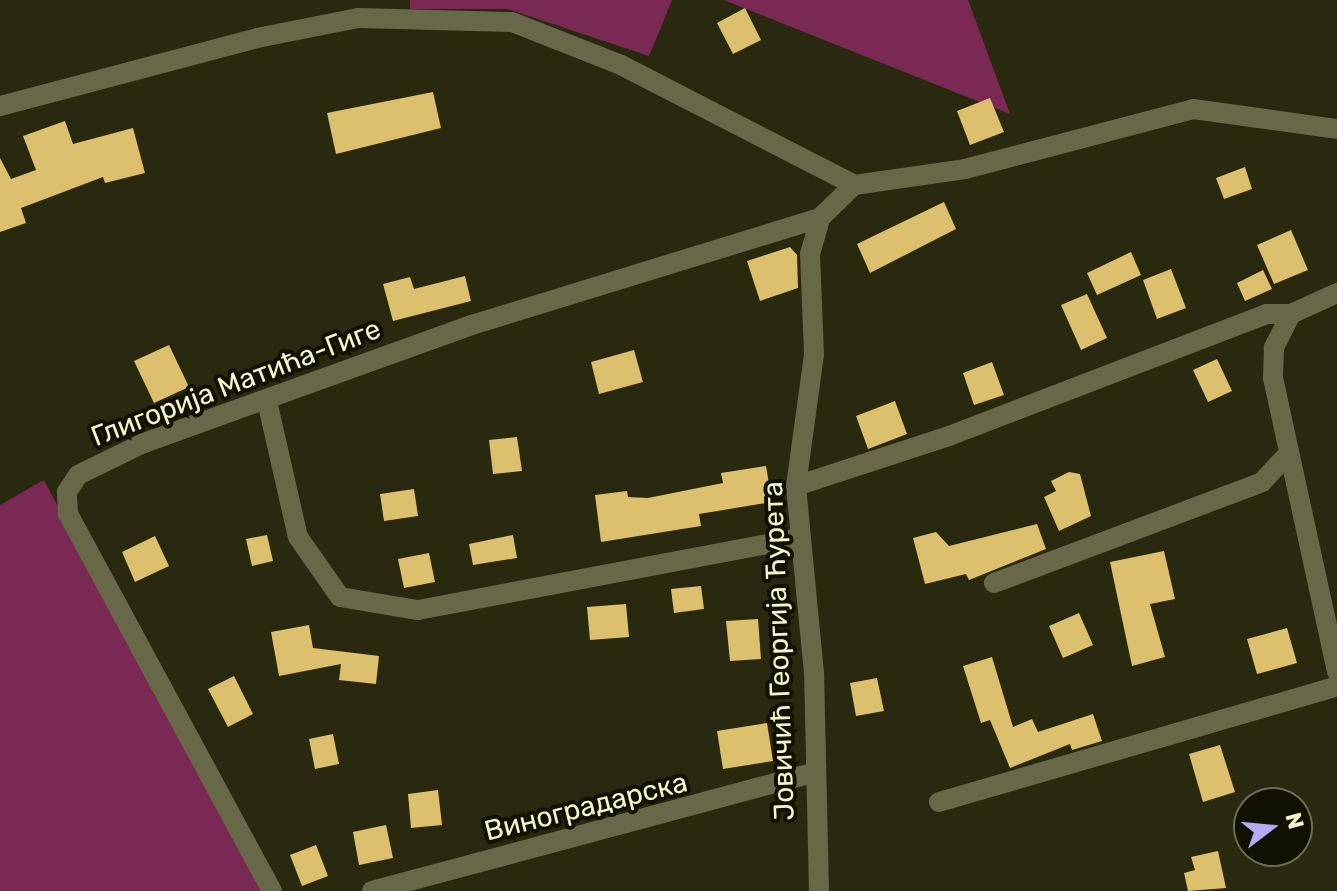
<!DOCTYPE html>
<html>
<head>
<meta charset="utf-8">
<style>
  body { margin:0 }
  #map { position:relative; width:1337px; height:891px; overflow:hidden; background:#28290f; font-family:Rubik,sans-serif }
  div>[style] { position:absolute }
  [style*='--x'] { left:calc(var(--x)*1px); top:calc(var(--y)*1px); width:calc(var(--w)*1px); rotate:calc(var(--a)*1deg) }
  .green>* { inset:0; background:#7a2955 }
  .building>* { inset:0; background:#ddc06e }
  .minor>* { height:20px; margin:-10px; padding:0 10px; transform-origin:10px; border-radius:10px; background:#666847 }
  span { translate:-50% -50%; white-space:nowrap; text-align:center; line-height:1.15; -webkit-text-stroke:8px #110; paint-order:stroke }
  .street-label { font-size:28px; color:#f4f6cd }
  .north { position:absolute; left:1233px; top:787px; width:80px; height:80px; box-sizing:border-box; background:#110; border:2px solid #6c6d52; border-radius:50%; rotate:74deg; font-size:22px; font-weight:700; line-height:32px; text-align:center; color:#f4f6cd }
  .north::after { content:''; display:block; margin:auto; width:28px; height:36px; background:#b7abf8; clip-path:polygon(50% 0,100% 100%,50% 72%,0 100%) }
</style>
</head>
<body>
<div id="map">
  <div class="green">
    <i style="clip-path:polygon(410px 0,672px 0,649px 56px,508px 9px,410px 9px)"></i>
    <i style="clip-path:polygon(724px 0,968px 0,1010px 114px)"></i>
    <i style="clip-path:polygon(44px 480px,261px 891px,0 891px,0 505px)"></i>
  </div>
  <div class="building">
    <i style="clip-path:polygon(745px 8px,761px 40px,733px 54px,717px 23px)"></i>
    <i style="clip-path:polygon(433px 92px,441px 128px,336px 154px,327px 113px)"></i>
    <i style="clip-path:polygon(990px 98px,1004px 132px,970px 145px,957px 111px)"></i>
    <i style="clip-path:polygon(65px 121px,73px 144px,133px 128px,145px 173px,105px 183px,103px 177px,21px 208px,26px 223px,0 232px,0 158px,11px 179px,36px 170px,23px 136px)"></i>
    <i style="clip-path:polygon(1245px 167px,1252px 189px,1224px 199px,1216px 178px)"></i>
    <i style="clip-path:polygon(944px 202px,956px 229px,870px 273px,857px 244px)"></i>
    <i style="clip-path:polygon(1291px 230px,1308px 270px,1274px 284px,1257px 245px)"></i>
    <i style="clip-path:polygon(790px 247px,797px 255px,798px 288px,760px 301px,747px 261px)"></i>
    <i style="clip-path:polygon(1131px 252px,1141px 275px,1097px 295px,1087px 273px)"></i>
    <i style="clip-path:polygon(1171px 269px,1186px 308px,1157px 319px,1143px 280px)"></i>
    <i style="clip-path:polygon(1263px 270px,1272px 289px,1245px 301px,1237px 283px)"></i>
    <i style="clip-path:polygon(465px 276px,471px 301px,393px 321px,383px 284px,410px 277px,414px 289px)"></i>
    <i style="clip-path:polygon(1087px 294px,1107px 338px,1081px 350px,1061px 305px)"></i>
    <i style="clip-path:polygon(169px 345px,189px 387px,154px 403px,134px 361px)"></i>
    <i style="clip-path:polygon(634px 350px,643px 382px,599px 394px,591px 362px)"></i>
    <i style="clip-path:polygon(1217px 359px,1232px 391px,1208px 402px,1193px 370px)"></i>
    <i style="clip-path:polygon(992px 362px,1004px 395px,974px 405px,963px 373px)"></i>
    <i style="clip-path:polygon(895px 401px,907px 434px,868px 449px,856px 416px)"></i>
    <i style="clip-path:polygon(517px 437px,522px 471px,493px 474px,489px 440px)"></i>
    <i style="clip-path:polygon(766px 466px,772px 502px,699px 514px,701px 526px,601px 542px,595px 495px,627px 491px,628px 497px,648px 498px,723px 483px,721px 473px)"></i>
    <i style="clip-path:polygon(1069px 472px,1080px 474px,1091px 516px,1059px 531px,1044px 497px,1056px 491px,1051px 481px)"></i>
    <i style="clip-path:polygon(414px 489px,418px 516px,384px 521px,380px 494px)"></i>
    <i style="clip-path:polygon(1037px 524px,1046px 549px,969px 580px,966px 574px,925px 584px,913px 538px,936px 532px,949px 546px)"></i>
    <i style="clip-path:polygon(267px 535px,273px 561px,252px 566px,246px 539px)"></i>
    <i style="clip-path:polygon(513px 535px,517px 558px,473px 565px,469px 544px)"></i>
    <i style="clip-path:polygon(155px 536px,169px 566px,135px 582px,122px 552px)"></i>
    <i style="clip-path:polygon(1164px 551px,1175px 599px,1150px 604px,1165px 657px,1132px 666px,1110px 562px)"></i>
    <i style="clip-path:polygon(429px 553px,435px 582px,404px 588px,398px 559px)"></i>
    <i style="clip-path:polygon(701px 586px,704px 609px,674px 613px,671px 589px)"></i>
    <i style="clip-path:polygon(626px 604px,629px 637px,590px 640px,587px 607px)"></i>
    <i style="clip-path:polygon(1079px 613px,1093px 645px,1063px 658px,1049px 626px)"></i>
    <i style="clip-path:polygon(758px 619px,761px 659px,730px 661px,726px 621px)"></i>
    <i style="clip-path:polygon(309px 625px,313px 648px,379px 656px,376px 684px,339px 680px,341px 664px,279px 676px,271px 632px)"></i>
    <i style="clip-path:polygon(1287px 628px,1297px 663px,1257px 674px,1247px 639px)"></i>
    <i style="clip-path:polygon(992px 657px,1013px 727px,1032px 719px,1038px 732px,1093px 714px,1102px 741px,1072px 750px,1070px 744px,1010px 768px,990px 720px,981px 723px,963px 666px)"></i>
    <i style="clip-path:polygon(234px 676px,253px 714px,228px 727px,208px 689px)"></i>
    <i style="clip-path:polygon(877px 678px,884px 711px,856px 716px,850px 683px)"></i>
    <i style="clip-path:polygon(767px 723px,773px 761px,723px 769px,717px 731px)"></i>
    <i style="clip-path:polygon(333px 734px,339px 764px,315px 769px,309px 739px)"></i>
    <i style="clip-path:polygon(1220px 745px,1235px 792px,1203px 802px,1189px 754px)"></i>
    <i style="clip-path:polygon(438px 790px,442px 825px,411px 828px,408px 794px)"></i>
    <i style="clip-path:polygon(386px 825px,393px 858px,359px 865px,353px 832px)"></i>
    <i style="clip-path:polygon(316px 845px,328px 876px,302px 886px,290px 855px)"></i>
    <i style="clip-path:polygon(1218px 851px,1226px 888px,1188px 891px,1184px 873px,1195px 870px,1191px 857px)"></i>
  </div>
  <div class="minor">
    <i style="--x:0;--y:106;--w:266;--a:-14.8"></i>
    <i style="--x:257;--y:38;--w:103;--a:-11.2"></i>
    <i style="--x:358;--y:18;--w:154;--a:1.5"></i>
    <i style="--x:512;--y:22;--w:117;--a:21.5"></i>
    <i style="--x:621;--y:65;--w:262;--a:27.2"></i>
    <i style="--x:854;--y:185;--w:112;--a:-8.2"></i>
    <i style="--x:965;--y:169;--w:236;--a:-14.7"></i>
    <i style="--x:1193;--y:109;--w:145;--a:7.9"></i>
    <i style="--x:1337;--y:293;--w:51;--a:155.5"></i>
    <i style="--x:1291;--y:314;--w:38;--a:117"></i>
    <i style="--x:1274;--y:348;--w:30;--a:92"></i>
    <i style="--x:1273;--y:378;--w:301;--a:77.7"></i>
    <i style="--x:267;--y:401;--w:139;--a:77.2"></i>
    <i style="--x:298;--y:537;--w:73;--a:55"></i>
    <i style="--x:340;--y:597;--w:79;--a:9.5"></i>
    <i style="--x:418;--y:610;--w:388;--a:-10.7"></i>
    <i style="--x:796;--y:486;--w:161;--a:-18.1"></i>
    <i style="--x:949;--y:436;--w:340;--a:-21"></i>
    <i style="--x:1266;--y:314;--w:25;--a:0"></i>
    <i style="--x:994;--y:583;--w:286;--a:-20.6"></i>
    <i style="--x:1262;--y:482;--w:38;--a:-47"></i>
    <i style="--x:939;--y:802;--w:415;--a:-16.2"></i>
    <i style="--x:272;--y:891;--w:429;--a:-118.4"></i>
    <i style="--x:68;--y:514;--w:22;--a:-93"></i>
    <i style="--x:67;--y:492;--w:20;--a:-57"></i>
    <i style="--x:78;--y:475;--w:73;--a:-25.9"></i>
    <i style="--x:144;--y:443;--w:352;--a:-19.8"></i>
    <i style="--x:475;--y:324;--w:361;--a:-17.1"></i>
    <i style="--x:820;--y:218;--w:47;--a:-44.1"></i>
    <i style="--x:372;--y:891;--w:455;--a:-15"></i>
    <i style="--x:819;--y:891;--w:218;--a:-91.3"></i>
    <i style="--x:814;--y:673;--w:188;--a:-95.5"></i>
    <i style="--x:796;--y:486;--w:133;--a:-82.2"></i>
    <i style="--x:814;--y:354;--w:100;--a:-92.3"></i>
    <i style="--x:810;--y:254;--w:37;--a:-74"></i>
  </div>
  <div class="street-label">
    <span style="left:236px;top:383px;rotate:-21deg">Глигорија Матића-Гиге</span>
    <span style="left:779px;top:651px;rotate:-92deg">Јовичић Георгија Ћурета</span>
    <span style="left:586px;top:807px;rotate:-14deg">Виноградарска</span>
  </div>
  <div class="north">N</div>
</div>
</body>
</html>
